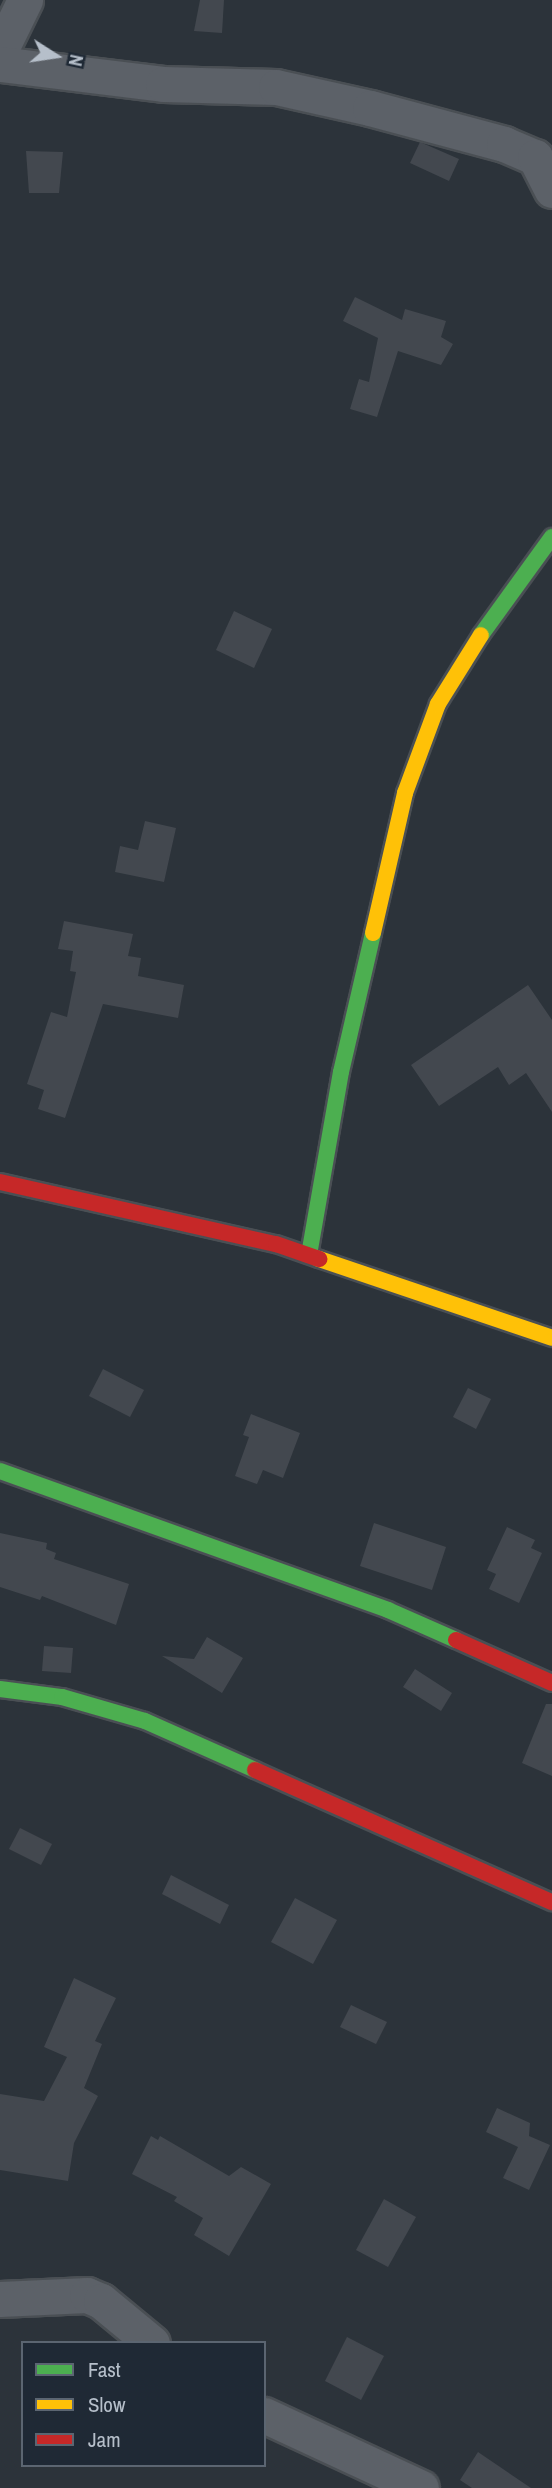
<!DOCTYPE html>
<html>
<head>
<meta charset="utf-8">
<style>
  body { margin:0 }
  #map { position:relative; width:552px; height:2488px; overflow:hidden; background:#2c333a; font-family:"Archivo Narrow",sans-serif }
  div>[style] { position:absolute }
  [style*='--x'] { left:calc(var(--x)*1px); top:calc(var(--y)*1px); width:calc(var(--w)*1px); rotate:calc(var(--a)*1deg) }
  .building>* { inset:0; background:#43484f }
  .roads { filter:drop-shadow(2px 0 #4a4f54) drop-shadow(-2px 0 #4a4f54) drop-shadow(0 2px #4a4f54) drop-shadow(0 -2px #4a4f54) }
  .street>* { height:35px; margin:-17.5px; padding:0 17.5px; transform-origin:17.5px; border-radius:17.5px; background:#5c6168 }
  .fast>* { height:16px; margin:-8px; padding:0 8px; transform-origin:8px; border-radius:8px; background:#4caf50 }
  .slow>* { height:16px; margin:-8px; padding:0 8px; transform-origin:8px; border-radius:8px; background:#ffc107 }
  .jam>* { height:16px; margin:-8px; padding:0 8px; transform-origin:8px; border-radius:8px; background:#c62828 }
  span { translate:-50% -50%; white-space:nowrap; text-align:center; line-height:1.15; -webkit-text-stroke:7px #1f2935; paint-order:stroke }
  .legend { position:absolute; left:21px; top:2341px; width:245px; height:126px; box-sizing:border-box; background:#1f2935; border:2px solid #5b6571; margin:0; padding:9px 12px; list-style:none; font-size:21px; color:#b6bfca }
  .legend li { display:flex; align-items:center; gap:14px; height:35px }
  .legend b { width:35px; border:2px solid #5b6571 }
  .north { position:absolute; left:21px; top:21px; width:70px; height:70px; -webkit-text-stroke:5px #1f2935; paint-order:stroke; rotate:102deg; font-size:19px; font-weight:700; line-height:28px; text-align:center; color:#b6bfca }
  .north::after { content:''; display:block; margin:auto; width:24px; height:32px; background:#b6bfca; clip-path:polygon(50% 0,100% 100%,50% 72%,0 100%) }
</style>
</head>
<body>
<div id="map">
  <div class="building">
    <i style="clip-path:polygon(200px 0,224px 0,222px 33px,194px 31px)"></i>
    <i style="clip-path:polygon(420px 142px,459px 159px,449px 181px,410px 163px)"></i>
    <i style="clip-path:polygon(26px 151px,63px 152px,59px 193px,29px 193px)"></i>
    <i style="clip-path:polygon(355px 297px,402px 320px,405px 309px,446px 321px,441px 337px,453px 344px,441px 365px,398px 351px,377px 417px,350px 409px,359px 379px,369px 382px,378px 338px,343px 321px)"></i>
    <i style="clip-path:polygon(234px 611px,272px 629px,254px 668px,216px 650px)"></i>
    <i style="clip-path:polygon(145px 821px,176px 828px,164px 882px,115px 872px,120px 846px,138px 850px)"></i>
    <i style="clip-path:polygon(64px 921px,133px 934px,128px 956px,141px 958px,138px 976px,184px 985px,178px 1018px,103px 1004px,65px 1118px,38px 1109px,44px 1090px,27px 1084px,51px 1012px,67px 1017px,76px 972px,70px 971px,73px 951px,58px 949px)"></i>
    <i style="clip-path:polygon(528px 985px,552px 1020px,552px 1112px,526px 1073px,509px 1085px,498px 1067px,439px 1106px,411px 1065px)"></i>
    <i style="clip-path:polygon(103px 1369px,144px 1390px,130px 1417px,89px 1396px)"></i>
    <i style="clip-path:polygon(468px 1388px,491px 1399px,476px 1429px,453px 1417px)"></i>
    <i style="clip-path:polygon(251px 1414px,300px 1433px,283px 1478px,263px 1470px,257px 1484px,235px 1476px,249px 1437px,243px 1435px)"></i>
    <i style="clip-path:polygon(374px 1523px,446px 1547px,432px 1590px,360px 1566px)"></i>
    <i style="clip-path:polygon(507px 1527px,535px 1540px,531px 1548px,542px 1553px,519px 1603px,489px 1589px,496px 1574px,487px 1570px)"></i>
    <i style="clip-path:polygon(0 1533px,47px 1543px,46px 1549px,56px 1553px,54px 1559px,129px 1584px,116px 1625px,42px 1596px,40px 1600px,0 1587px)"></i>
    <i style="clip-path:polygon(207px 1637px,243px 1658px,222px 1693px,162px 1656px,194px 1659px)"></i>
    <i style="clip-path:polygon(44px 1646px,73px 1648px,71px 1673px,42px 1671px)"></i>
    <i style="clip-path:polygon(415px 1669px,452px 1693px,441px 1711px,403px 1687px)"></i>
    <i style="clip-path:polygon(546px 1704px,552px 1704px,552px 1776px,522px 1763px)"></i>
    <i style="clip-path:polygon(20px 1828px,52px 1844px,41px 1865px,9px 1849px)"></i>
    <i style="clip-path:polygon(171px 1875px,229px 1905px,220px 1924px,162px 1894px)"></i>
    <i style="clip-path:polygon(295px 1898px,337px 1920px,313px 1964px,271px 1942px)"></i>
    <i style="clip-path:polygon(74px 1978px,116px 1998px,95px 2041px,102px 2044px,84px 2088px,98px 2096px,74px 2143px,68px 2181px,0 2170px,0 2094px,44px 2101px,67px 2057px,44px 2047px)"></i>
    <i style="clip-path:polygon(351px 2005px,387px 2022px,376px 2044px,340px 2027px)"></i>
    <i style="clip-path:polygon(497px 2108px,530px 2123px,529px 2136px,550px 2145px,529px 2190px,503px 2178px,518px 2147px,486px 2132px)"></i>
    <i style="clip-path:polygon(151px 2136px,158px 2140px,160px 2136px,229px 2176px,241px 2167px,271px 2184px,229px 2256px,194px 2235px,203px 2218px,174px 2201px,177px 2197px,132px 2174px)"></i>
    <i style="clip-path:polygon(384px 2199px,416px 2217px,388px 2267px,356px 2250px)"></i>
    <i style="clip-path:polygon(347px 2337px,384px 2356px,361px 2400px,325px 2381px)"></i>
    <i style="clip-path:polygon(478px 2452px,531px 2488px,472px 2488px,460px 2480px)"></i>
  </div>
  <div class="roads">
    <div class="street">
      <i style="--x:0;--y:51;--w:57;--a:-63.9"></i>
      <i style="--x:0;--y:64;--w:164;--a:7"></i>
      <i style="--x:163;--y:84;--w:113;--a:1.5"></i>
      <i style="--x:276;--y:87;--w:96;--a:12.6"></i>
      <i style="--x:370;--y:108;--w:139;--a:15"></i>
      <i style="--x:504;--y:144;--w:34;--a:23"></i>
      <i style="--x:535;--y:157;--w:37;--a:63"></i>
      <i style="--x:0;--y:2299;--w:87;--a:-2.6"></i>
      <i style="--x:87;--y:2295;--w:15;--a:23"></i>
      <i style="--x:101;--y:2301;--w:66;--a:39.5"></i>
      <i style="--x:264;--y:2415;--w:173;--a:24.9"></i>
    </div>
    <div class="fast">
      <i style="--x:481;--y:635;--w:121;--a:-54.1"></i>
      <i style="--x:309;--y:1255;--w:186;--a:-80.1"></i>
      <i style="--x:341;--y:1072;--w:143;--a:-77"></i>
      <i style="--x:0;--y:1471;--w:412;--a:19.7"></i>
      <i style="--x:388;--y:1610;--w:74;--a:23.8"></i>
      <i style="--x:0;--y:1689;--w:63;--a:7.4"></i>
      <i style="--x:62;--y:1697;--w:86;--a:16.1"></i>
      <i style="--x:145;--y:1721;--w:120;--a:24"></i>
    </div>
    <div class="slow">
      <i style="--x:373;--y:933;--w:144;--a:-77.1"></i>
      <i style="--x:405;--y:793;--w:95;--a:-69.7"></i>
      <i style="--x:438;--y:704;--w:81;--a:-58.1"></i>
      <i style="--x:319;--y:1259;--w:246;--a:18.7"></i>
    </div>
    <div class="jam">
      <i style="--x:0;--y:1182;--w:283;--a:12.7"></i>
      <i style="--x:276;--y:1244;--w:46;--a:19.2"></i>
      <i style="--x:456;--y:1640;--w:105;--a:24.1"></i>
      <i style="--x:255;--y:1770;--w:325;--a:24"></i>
    </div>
  </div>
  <ul class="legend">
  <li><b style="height:9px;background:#4caf50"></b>Fast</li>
  <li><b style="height:9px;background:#ffc107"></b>Slow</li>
  <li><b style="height:9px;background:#c62828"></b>Jam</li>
  </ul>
  <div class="north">N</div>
</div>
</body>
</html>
